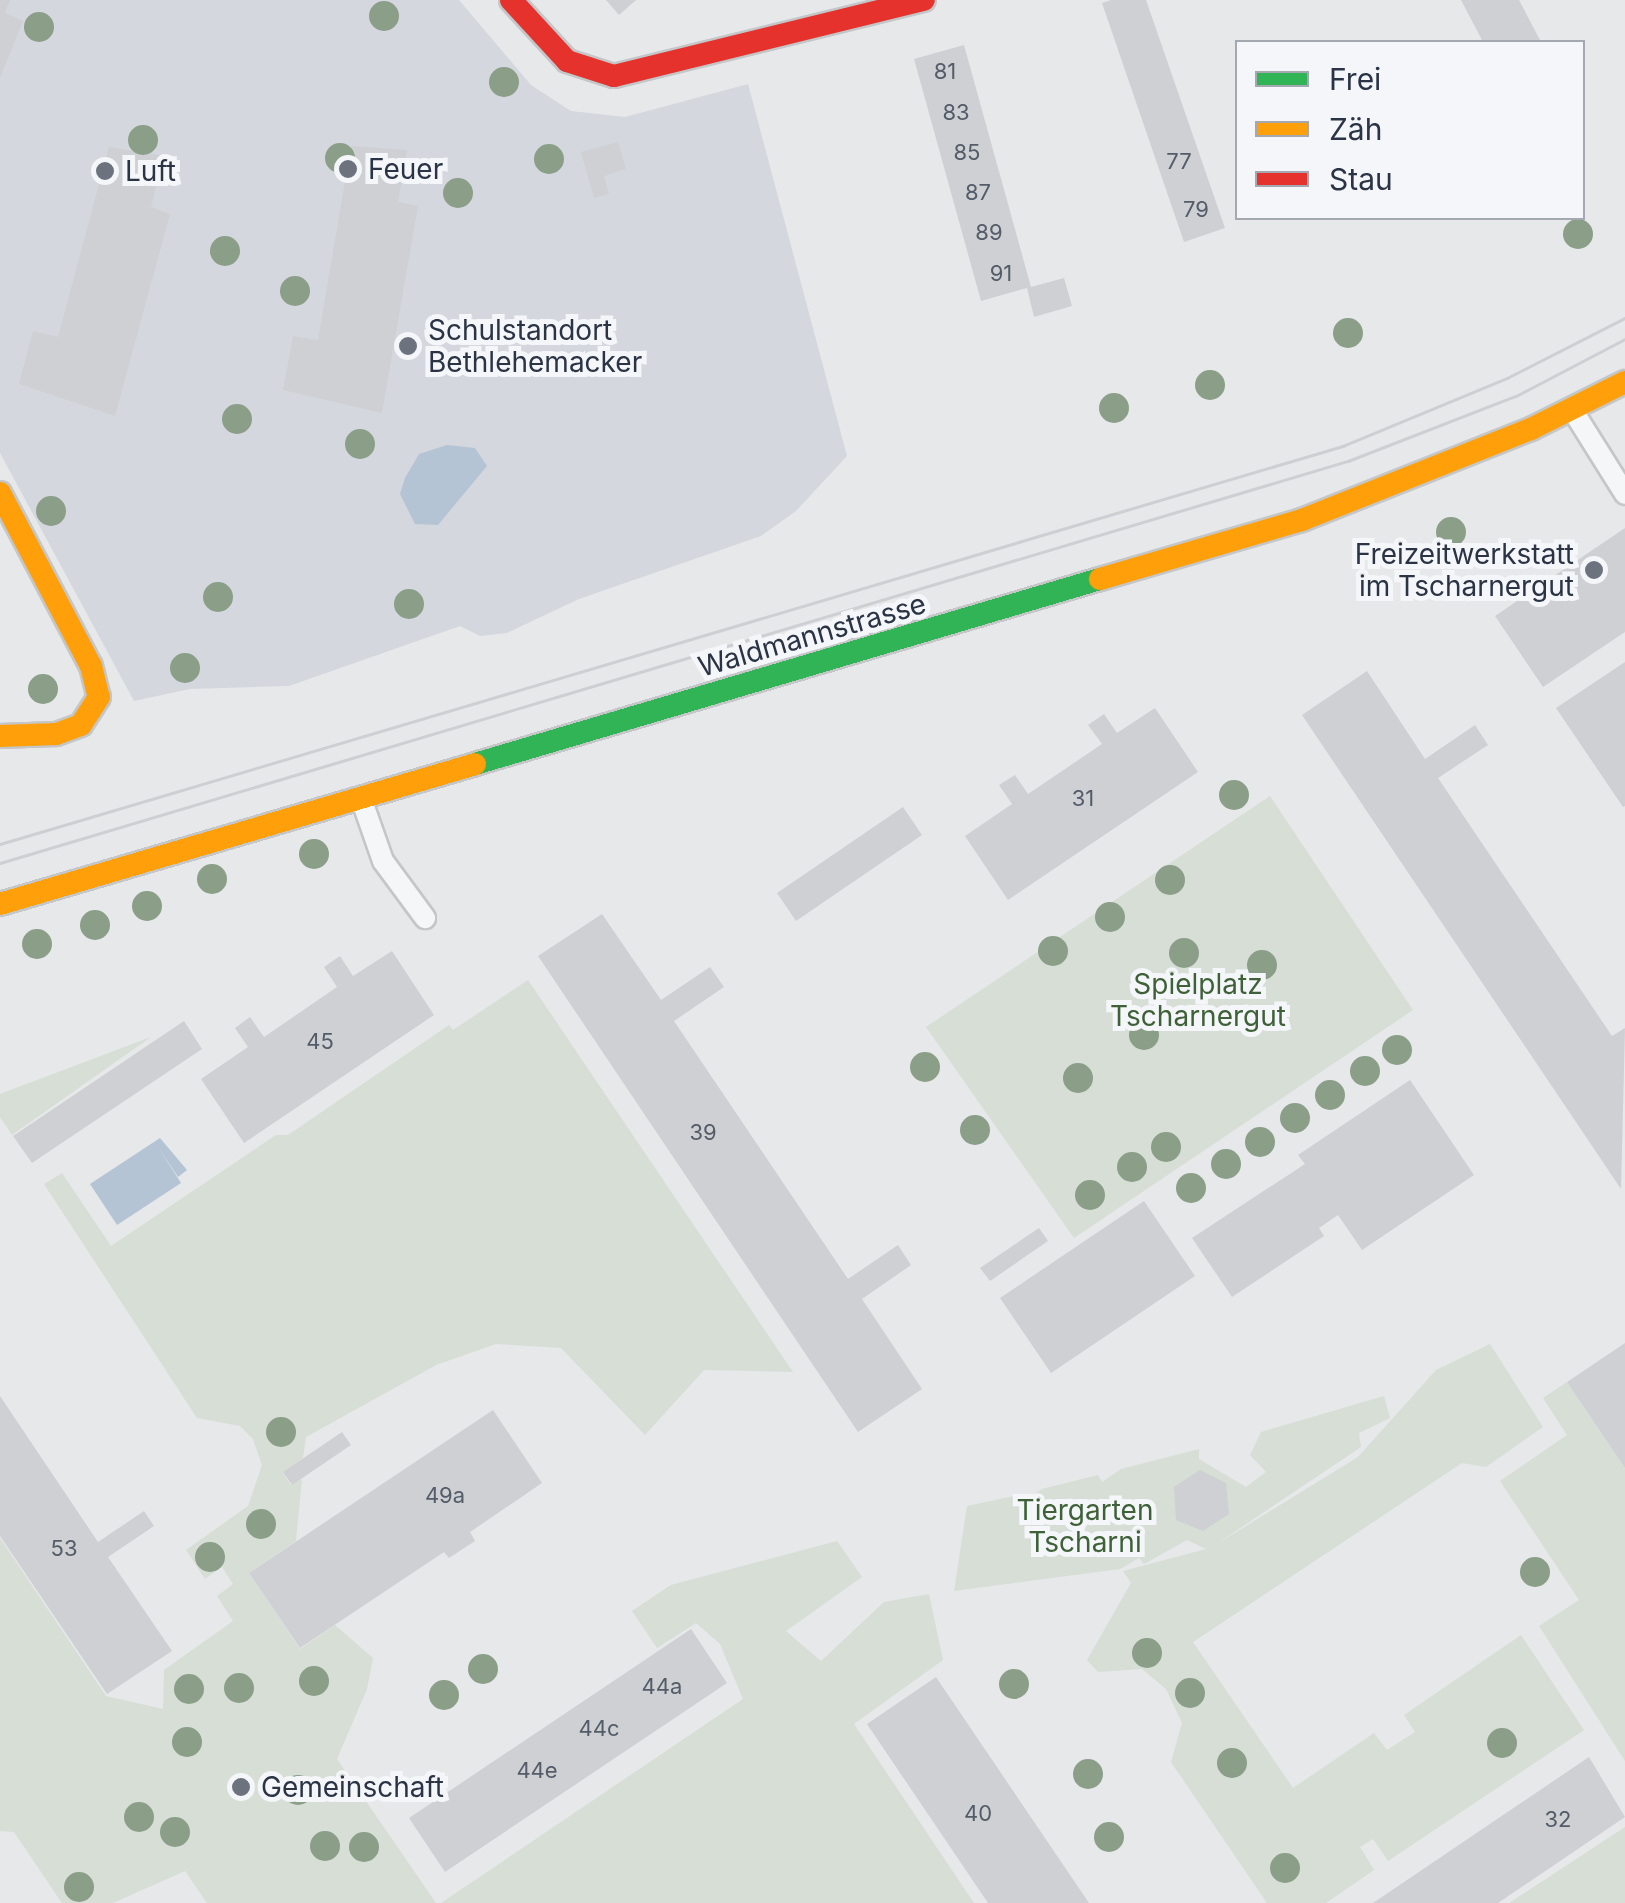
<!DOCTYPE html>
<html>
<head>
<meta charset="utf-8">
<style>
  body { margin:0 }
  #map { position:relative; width:1625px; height:1903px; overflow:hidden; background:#e6e8ea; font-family:Inter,sans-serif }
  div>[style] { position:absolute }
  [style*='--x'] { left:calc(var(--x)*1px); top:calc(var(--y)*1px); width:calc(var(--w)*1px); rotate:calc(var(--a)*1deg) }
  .built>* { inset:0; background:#d4d7dd }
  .green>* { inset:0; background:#d6ded6 }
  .water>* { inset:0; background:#b4c4d5 }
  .building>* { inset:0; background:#ced0d3 }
  .roads { filter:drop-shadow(2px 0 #c4c6c8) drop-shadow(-2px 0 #c4c6c8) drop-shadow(0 2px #c4c6c8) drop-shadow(0 -2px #c4c6c8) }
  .lane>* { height:20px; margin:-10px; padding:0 10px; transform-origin:10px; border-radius:10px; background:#f5f6f7 }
  .fast>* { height:22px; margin:-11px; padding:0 11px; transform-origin:11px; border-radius:11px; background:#30b455 }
  .slow>* { height:22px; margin:-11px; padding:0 11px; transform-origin:11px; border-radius:11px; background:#ff9f0a }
  .jam>* { height:22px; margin:-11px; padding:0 11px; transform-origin:11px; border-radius:11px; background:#e5322d }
  .tram>* { height:2.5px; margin:-1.25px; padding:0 1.25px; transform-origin:1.25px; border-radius:1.25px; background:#cecfd2 }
  .trees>* { width:30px; height:30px; margin:-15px; border-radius:50%; background:#8a9e88 }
  .dots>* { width:28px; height:28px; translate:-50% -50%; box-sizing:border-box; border:5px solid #f4f6f9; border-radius:50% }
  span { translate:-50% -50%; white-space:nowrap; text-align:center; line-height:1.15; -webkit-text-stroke:10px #f4f6f9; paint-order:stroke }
  .number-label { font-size:22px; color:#545c69 }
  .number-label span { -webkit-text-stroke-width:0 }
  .poi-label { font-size:28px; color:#2b3445 }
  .left { translate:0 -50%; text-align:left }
  .right { translate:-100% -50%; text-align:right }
  .street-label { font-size:28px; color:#2b3445 }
  .park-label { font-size:28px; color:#3f6138 }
  .legend { position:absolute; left:1235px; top:40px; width:350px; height:180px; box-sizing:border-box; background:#f4f6f9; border:2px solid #a4a8b1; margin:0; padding:12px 18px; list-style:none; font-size:30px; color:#2b3445 }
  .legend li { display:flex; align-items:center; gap:20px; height:50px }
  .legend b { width:50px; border:2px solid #a4a8b1 }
</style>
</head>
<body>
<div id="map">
  <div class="built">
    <i style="clip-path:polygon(0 0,459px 0,531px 85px,571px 111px,625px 117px,748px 84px,847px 456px,796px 511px,761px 536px,579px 599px,507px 633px,480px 636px,460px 626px,289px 686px,190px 689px,134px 701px,0 453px)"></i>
  </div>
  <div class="green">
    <i style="clip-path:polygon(1270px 796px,1413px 1010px,1074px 1238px,926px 1027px)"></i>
    <i style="clip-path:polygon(528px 980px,793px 1372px,704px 1370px,645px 1435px,561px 1348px,496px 1344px,436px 1365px,306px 1437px,303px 1458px,283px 1473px,291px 1485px,302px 1479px,296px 1541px,249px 1573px,300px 1649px,335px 1625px,373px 1658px,367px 1689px,337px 1759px,436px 1903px,207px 1903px,185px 1871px,113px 1903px,62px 1903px,14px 1832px,0 1831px,0 1538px,106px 1696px,163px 1709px,164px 1670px,233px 1621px,217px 1596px,233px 1584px,222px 1567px,205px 1579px,186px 1550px,248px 1506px,262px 1465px,253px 1439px,240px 1426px,197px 1418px,44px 1184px,62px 1173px,111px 1246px,276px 1135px,288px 1135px,449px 1025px,453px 1030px)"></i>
    <i style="clip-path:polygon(151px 1037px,12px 1135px,0 1117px,0 1094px)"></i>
    <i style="clip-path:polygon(1490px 1344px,1543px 1427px,1486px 1467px,1462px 1463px,1193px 1642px,1293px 1788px,1374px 1733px,1387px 1750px,1415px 1732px,1404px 1715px,1521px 1635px,1584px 1730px,1388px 1861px,1373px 1839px,1360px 1847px,1374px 1870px,1326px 1903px,1267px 1903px,1171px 1762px,1182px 1723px,1166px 1689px,1142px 1669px,1098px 1672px,1087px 1660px,1131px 1583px,1123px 1571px,1206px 1549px,1187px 1540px,1144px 1564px,1139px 1558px,1120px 1569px,954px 1591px,967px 1506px,1014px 1496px,1018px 1505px,1042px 1489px,1098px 1475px,1102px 1482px,1121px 1469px,1199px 1449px,1199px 1459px,1246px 1487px,1266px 1472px,1250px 1455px,1261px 1432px,1384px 1396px,1390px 1418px,1359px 1433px,1361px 1447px,1215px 1545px,1358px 1457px,1436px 1370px)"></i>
    <i style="clip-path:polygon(1567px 1382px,1625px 1468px,1625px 1761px,1539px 1626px,1579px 1600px,1500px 1481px,1567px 1435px,1543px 1398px)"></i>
    <i style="clip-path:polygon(837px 1541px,862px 1577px,786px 1631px,821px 1661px,884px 1602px,929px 1594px,943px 1660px,854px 1724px,974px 1903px,441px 1903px,743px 1699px,720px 1644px,696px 1623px,657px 1648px,632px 1611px,671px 1585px)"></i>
    <i style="clip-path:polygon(1625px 1827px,1625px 1903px,1509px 1903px)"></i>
  </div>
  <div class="water">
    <i style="clip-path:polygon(447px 445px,475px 448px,487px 466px,438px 525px,415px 524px,400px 494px,405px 478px,419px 454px)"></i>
    <i style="clip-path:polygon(160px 1138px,187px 1170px,178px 1177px,158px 1147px,181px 1183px,117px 1225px,90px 1184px)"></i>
  </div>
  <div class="building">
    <i style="clip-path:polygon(0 0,10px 0,5px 13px,23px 21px,0 78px)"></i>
    <i style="clip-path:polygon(606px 0,636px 0,619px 15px)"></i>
    <i style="clip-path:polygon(1111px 0,1146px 0,1225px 228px,1184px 242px,1102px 3px)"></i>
    <i style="clip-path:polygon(1461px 0,1519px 0,1541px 42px,1483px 42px)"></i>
    <i style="clip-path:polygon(964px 45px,1031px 287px,1064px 278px,1072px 306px,1034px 317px,1027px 288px,981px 301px,914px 59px)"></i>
    <i style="clip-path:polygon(618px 142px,626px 169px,604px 176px,609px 194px,594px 198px,581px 152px)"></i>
    <i style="clip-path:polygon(351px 146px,407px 150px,398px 202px,418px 206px,382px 413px,283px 390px,293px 336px,318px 340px)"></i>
    <i style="clip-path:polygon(109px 147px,164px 156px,151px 207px,170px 214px,115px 416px,19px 384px,33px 331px,58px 337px)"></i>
    <i style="clip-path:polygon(1625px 528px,1625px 632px,1543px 687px,1495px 616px)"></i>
    <i style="clip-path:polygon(1625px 662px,1625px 806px,1623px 807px,1556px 708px)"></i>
    <i style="clip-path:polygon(1367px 671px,1425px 759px,1475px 725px,1488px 745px,1438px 778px,1612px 1036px,1625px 1028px,1621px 1189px,1302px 715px)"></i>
    <i style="clip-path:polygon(1155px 708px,1198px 772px,1008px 900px,965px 836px,1012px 804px,999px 785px,1015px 775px,1028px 794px,1102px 744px,1088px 725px,1104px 714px,1117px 733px)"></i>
    <i style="clip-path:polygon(903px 807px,922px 835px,796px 921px,777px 893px)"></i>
    <i style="clip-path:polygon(602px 914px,661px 1000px,710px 967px,724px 987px,674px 1021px,848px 1279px,898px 1245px,911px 1265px,862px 1299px,922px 1389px,858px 1432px,538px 956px)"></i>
    <i style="clip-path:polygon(392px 951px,434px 1015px,244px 1143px,201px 1079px,248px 1047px,235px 1028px,250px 1017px,264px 1037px,337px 987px,324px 967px,340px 956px,353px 976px)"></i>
    <i style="clip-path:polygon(184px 1021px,202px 1049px,32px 1163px,13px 1136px)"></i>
    <i style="clip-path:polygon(1410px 1080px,1474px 1175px,1362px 1250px,1338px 1215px,1319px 1228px,1324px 1236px,1232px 1297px,1192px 1238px,1305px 1164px,1298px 1155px)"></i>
    <i style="clip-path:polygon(1144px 1201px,1195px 1276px,1051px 1373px,1000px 1298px)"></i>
    <i style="clip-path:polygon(1039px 1228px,1048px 1241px,990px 1281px,980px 1268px)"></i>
    <i style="clip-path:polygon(1625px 1343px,1625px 1468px,1567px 1382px)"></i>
    <i style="clip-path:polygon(0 1396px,98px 1542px,144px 1511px,154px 1526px,108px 1557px,172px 1651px,107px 1694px,0 1536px)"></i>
    <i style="clip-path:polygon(493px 1410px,542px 1483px,470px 1532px,475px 1541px,449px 1558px,444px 1552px,300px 1648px,249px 1573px)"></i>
    <i style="clip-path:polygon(342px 1432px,351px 1445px,292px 1485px,283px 1472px)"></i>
    <i style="clip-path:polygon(1200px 1470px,1226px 1483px,1229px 1514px,1203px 1531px,1176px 1520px,1174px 1487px)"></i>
    <i style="clip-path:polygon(691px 1629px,727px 1683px,445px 1872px,409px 1818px)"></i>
    <i style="clip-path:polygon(936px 1677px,1089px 1903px,988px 1903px,867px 1724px)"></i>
    <i style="clip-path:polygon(1589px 1757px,1625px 1817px,1498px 1903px,1373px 1903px)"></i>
  </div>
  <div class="roads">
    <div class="lane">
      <i style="--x:1573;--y:411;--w:98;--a:57.9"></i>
      <i style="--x:362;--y:801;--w:64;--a:70.7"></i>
      <i style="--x:383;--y:861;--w:71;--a:53.6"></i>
    </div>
    <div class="fast">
      <i style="--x:475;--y:764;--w:652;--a:-16.49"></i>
    </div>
    <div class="slow">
      <i style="--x:0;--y:493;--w:195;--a:62.3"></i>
      <i style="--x:91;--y:666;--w:32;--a:76"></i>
      <i style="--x:99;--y:697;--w:33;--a:123"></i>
      <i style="--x:81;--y:725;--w:27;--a:160"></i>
      <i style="--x:56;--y:734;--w:56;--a:178"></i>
      <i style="--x:1100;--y:579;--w:210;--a:-16.3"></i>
      <i style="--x:1302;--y:520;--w:246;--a:-21.7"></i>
      <i style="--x:1531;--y:429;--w:105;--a:-26.6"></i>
      <i style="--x:0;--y:904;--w:495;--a:-16.4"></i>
    </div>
    <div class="jam">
      <i style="--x:511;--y:0;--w:83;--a:47.4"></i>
      <i style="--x:567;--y:61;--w:49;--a:17.7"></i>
      <i style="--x:614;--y:76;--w:319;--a:-13.8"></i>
    </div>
  </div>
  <div class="tram">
    <i style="--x:0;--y:844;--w:1401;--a:-16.51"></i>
    <i style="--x:1343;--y:446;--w:178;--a:-22.5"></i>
    <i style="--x:1507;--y:378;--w:132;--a:-27"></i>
    <i style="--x:0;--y:863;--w:1407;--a:-16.61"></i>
    <i style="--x:1348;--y:461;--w:180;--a:-21.2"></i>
    <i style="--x:1516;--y:396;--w:123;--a:-27.6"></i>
  </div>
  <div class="trees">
    <i style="left:384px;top:16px"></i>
    <i style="left:39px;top:27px"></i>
    <i style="left:504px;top:82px"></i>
    <i style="left:143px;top:140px"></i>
    <i style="left:340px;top:158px"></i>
    <i style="left:549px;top:159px"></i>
    <i style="left:458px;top:193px"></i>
    <i style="left:1578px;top:234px"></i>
    <i style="left:225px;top:251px"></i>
    <i style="left:295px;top:291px"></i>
    <i style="left:1348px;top:333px"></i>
    <i style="left:1210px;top:385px"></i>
    <i style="left:1114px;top:408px"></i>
    <i style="left:237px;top:419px"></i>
    <i style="left:360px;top:444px"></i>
    <i style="left:51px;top:511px"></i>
    <i style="left:1451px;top:532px"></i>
    <i style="left:218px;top:597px"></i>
    <i style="left:409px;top:604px"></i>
    <i style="left:185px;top:668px"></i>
    <i style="left:43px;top:689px"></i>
    <i style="left:1234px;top:795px"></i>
    <i style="left:314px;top:854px"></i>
    <i style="left:212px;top:879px"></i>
    <i style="left:1170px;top:880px"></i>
    <i style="left:147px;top:906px"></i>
    <i style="left:1110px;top:917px"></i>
    <i style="left:95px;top:925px"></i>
    <i style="left:37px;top:944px"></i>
    <i style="left:1053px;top:951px"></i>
    <i style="left:1184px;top:953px"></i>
    <i style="left:1262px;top:965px"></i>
    <i style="left:1144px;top:1035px"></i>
    <i style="left:1397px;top:1050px"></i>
    <i style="left:925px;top:1067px"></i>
    <i style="left:1365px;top:1071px"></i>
    <i style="left:1078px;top:1078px"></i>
    <i style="left:1330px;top:1095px"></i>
    <i style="left:1295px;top:1118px"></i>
    <i style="left:975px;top:1130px"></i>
    <i style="left:1260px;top:1142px"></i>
    <i style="left:1166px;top:1147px"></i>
    <i style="left:1226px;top:1164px"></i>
    <i style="left:1132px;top:1167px"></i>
    <i style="left:1191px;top:1188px"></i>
    <i style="left:1090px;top:1195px"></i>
    <i style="left:281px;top:1432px"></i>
    <i style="left:261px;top:1524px"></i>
    <i style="left:210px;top:1557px"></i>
    <i style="left:1535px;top:1572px"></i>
    <i style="left:1147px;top:1653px"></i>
    <i style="left:483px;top:1669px"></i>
    <i style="left:314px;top:1681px"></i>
    <i style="left:1014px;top:1684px"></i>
    <i style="left:239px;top:1688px"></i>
    <i style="left:189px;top:1689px"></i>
    <i style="left:1190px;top:1693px"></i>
    <i style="left:444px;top:1695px"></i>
    <i style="left:187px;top:1742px"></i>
    <i style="left:1502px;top:1743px"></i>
    <i style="left:1232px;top:1763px"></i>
    <i style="left:1088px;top:1774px"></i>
    <i style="left:298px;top:1790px"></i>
    <i style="left:139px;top:1817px"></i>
    <i style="left:175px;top:1832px"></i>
    <i style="left:1109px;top:1837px"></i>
    <i style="left:325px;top:1846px"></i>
    <i style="left:364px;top:1847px"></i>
    <i style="left:1285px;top:1868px"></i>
    <i style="left:79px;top:1887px"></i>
  </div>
  <div class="dots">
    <i style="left:348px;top:169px;background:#6c737f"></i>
    <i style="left:105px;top:171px;background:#6c737f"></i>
    <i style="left:408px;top:346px;background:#6c737f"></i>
    <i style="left:1594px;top:570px;background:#6c737f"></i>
    <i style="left:241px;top:1787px;background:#6c737f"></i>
  </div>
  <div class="number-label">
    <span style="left:945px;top:72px">81</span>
    <span style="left:956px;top:113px">83</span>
    <span style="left:967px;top:153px">85</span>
    <span style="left:1179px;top:162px">77</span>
    <span style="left:978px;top:193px">87</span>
    <span style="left:1196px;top:210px">79</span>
    <span style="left:989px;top:233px">89</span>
    <span style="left:1001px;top:274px">91</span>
    <span style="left:1083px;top:799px">31</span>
    <span style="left:320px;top:1042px">45</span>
    <span style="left:703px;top:1133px">39</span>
    <span style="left:445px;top:1496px">49a</span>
    <span style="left:64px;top:1549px">53</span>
    <span style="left:662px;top:1687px">44a</span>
    <span style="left:599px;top:1729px">44c</span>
    <span style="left:537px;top:1771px">44e</span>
    <span style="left:978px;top:1814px">40</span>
    <span style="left:1558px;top:1820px">32</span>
  </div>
  <div class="poi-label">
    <span class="left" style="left:368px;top:169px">Feuer</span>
    <span class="left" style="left:125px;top:171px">Luft</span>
    <span class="left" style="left:428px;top:346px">Schulstandort<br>Bethlehemacker</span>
    <span class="right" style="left:1574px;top:570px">Freizeitwerkstatt<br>im Tscharnergut</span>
    <span class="left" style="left:261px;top:1787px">Gemeinschaft</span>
  </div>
  <div class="street-label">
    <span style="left:812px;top:635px;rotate:-16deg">Waldmannstrasse</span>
  </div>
  <div class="park-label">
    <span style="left:1198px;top:1000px">Spielplatz<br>Tscharnergut</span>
    <span style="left:1085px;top:1526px">Tiergarten<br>Tscharni</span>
  </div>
  <ul class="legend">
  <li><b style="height:12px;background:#30b455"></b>Frei</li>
  <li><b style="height:12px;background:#ff9f0a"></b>Zäh</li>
  <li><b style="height:12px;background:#e5322d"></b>Stau</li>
  </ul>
</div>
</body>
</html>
